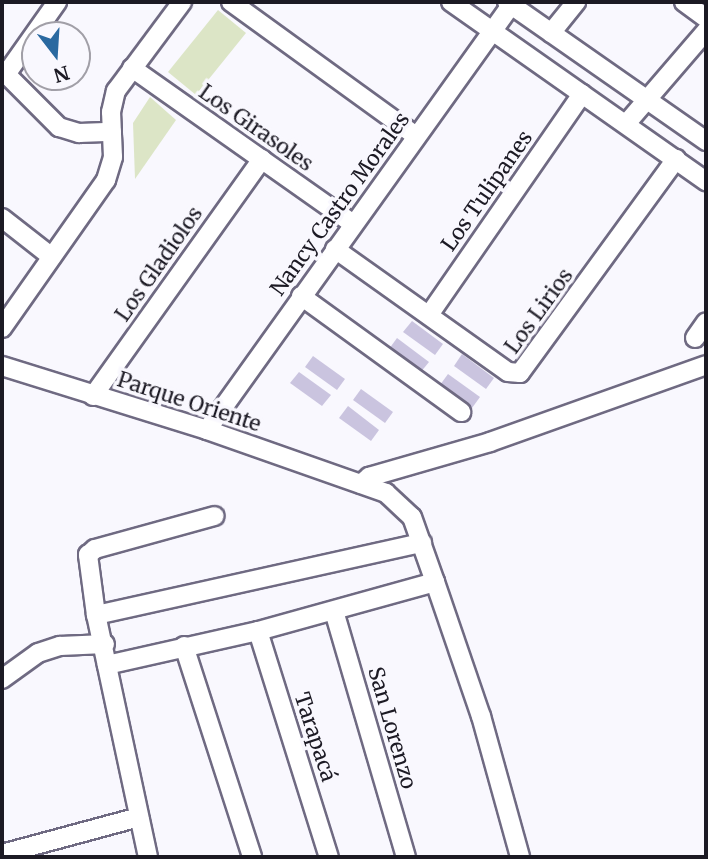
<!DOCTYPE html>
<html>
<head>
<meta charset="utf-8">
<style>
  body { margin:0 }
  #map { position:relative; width:708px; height:859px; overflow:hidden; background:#f9f8fe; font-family:Merriweather,serif }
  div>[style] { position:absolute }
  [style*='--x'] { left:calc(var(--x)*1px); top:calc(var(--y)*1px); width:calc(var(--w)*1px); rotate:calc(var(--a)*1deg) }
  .green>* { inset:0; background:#dce5c6 }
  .building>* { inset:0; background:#cac4df }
  .roads { filter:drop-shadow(2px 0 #6f6a82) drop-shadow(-2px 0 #6f6a82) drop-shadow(0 2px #6f6a82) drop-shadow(0 -2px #6f6a82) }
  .minor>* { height:18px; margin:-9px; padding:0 9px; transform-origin:9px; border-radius:9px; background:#fff }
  span { translate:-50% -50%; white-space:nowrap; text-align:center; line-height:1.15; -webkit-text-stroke:7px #f9f8fe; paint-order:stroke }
  .street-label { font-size:21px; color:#1c1a24 }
  .frame { position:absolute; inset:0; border:4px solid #1c1a24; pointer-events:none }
  .north { position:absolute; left:21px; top:21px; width:70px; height:70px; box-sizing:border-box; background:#f9f8fe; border:2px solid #a19fa7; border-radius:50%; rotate:163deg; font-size:19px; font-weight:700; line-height:28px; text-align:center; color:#1c1a24 }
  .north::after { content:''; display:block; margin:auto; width:24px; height:32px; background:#2a69a0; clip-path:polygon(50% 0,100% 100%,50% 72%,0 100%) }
</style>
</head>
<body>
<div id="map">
  <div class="green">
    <i style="clip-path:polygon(218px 10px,246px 33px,196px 95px,168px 72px)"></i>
    <i style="clip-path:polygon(150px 97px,176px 120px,135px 179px,133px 123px)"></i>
  </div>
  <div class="building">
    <i style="clip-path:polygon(412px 321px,443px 344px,435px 355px,403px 332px)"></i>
    <i style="clip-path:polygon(397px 338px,429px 362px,420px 373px,389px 349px)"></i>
    <i style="clip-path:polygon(462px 354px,494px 378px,486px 389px,454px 366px)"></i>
    <i style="clip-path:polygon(313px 356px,345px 379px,337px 390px,305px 367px)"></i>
    <i style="clip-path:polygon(299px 372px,331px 395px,322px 406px,290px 383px)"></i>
    <i style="clip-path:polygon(448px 374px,480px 397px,472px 408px,440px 385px)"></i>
    <i style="clip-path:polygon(361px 389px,393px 412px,385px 423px,353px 400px)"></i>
    <i style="clip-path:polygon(348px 406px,379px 430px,371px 441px,339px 418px)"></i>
  </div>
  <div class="roads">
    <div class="minor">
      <i style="--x:231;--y:2;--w:228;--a:35.9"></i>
      <i style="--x:451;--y:2;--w:312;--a:35.1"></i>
      <i style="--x:507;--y:2;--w:243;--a:34.9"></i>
      <i style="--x:684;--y:2;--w:27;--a:36"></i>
      <i style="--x:551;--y:33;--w:40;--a:-51"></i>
      <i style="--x:132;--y:68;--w:271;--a:35.2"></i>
      <i style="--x:2;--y:70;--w:81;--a:45"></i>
      <i style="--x:59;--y:127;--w:21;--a:17"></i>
      <i style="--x:79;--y:133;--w:33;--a:-2"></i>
      <i style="--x:7;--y:73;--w:87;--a:-54.8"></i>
      <i style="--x:626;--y:124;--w:123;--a:-49.3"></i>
      <i style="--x:2;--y:218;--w:63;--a:38"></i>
      <i style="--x:335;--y:249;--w:212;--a:35.4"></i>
      <i style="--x:508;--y:372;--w:12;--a:5"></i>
      <i style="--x:520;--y:373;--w:265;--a:-53.9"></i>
      <i style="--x:301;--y:296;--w:198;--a:35.9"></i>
      <i style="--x:429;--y:315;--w:269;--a:-55.3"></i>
      <i style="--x:2;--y:328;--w:181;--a:-54.9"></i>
      <i style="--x:106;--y:180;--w:24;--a:-73"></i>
      <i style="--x:113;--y:157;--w:45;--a:-92.5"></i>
      <i style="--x:111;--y:112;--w:22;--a:-77"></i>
      <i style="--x:116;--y:91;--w:111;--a:-53.4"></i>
      <i style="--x:695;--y:338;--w:19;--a:-55"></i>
      <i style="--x:2;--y:366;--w:215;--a:17.3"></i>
      <i style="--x:207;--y:430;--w:190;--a:19.4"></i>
      <i style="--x:386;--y:493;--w:35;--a:43"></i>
      <i style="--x:412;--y:517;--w:69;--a:70.5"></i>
      <i style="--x:435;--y:582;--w:184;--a:164.5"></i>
      <i style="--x:258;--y:631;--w:155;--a:167.3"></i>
      <i style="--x:93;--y:396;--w:291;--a:-54.5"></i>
      <i style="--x:207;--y:430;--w:523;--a:-54.42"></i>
      <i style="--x:361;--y:484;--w:11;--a:-41"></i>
      <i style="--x:369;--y:477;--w:126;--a:-16.1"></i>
      <i style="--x:490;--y:442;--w:229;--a:-19.6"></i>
      <i style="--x:435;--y:582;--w:142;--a:71.1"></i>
      <i style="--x:481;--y:716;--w:146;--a:74.5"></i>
      <i style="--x:334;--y:611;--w:256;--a:73.7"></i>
      <i style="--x:96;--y:615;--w:334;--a:-12.5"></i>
      <i style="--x:258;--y:631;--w:237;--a:72.6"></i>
      <i style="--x:184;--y:646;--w:222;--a:72.1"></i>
      <i style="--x:2;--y:679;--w:44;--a:-35.8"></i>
      <i style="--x:38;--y:653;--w:23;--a:-18"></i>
      <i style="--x:60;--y:646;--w:45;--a:-2.5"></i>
      <i style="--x:2;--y:854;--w:142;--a:-15.1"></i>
      <i style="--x:148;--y:857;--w:248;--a:-102.1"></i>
      <i style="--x:96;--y:615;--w:61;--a:-97.6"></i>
      <i style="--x:88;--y:555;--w:9;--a:-41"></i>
      <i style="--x:95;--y:549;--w:124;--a:-15.4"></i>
    </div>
  </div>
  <div class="street-label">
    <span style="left:256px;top:128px;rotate:35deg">Los Girasoles</span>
    <span style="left:487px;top:191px;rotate:-55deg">Los Tulipanes</span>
    <span style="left:340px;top:204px;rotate:-54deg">Nancy Castro Morales</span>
    <span style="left:159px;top:264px;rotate:-55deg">Los Gladiolos</span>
    <span style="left:539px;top:311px;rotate:-54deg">Los Lirios</span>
    <span style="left:189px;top:402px;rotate:18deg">Parque Oriente</span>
    <span style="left:392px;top:728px;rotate:74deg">San Lorenzo</span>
    <span style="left:315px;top:737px;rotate:72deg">Tarapacá</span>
  </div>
  <div class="frame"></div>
  <div class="north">N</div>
</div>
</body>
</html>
